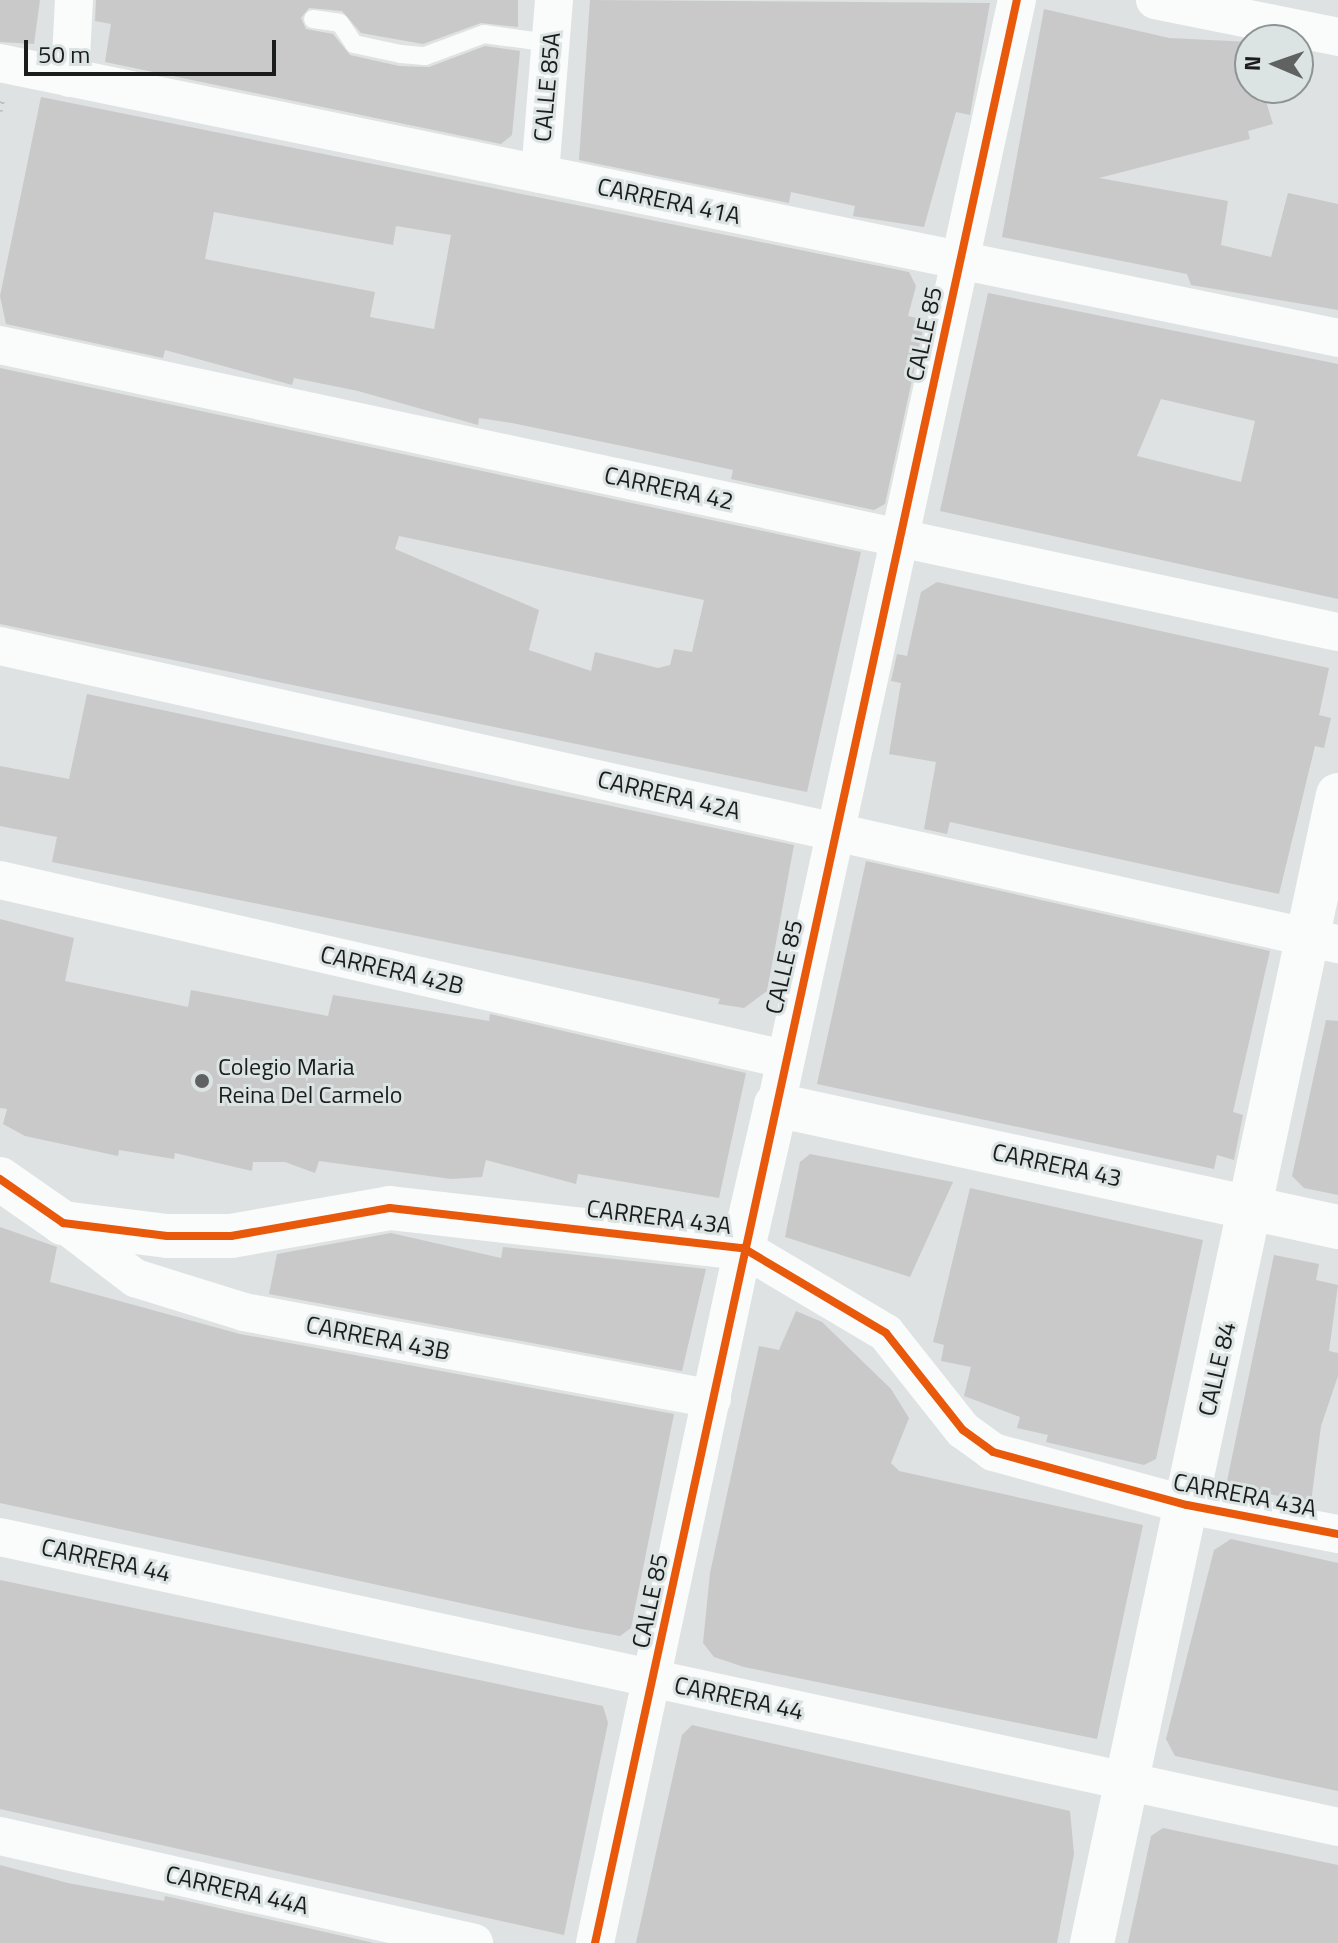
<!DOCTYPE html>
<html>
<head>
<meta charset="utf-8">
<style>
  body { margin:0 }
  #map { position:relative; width:1338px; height:1943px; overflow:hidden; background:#dee2e2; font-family:"Titillium Web",sans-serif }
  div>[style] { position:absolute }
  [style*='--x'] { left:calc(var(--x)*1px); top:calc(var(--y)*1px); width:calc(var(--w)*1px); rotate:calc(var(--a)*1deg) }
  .building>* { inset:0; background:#c9c9c9 }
  .path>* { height:5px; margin-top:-2.5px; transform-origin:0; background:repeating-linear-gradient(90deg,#c0c1c0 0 2px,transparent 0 8px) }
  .lane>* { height:18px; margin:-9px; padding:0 9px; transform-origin:9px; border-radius:9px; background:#fafbfb }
  .street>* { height:38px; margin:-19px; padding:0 19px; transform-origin:19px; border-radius:19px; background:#fafbfb }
  .secondary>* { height:44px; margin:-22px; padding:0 22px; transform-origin:22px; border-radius:22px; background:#fafbfb }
  .cycleway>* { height:8px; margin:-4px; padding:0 4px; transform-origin:4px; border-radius:4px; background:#e8590c }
  .dots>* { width:22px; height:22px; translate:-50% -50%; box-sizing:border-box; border:4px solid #dce4e3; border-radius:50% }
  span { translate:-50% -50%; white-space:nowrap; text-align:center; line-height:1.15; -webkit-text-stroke:6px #dce4e3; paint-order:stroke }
  .street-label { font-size:24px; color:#1a1d1c }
  .poi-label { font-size:24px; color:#1a1d1c }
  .left { translate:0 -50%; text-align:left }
  .north { position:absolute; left:1234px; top:24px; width:80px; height:80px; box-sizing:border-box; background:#dce4e3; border:2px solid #8e9493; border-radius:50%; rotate:272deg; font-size:22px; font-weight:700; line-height:32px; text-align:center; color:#1a1d1c }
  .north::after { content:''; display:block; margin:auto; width:28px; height:36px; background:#5f6261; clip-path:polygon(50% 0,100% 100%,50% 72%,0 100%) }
  .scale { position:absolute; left:24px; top:40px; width:252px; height:36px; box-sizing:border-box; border:4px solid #1a1d1c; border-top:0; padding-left:10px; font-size:24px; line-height:28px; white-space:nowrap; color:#1a1d1c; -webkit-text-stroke:6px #dce4e3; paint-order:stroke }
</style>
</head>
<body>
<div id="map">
  <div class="building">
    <i style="clip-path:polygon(0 0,40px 0,34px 44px,0 42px)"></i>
    <i style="clip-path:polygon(96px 0,518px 0,518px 27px,481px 23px,423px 44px,361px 33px,342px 11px,309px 8px,301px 18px,306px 29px,333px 34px,350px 55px,399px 66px,429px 67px,485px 46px,520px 51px,512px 135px,501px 144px,105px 62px,111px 24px,95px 21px)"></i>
    <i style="clip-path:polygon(590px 0,990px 3px,970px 115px,956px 112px,924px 227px,853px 216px,855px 206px,791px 192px,789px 203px,579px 160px)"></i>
    <i style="clip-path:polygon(1044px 9px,1169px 38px,1250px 42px,1250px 88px,1262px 88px,1273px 124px,1248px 131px,1250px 139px,1099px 178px,1228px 201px,1221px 245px,1271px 257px,1288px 193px,1338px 204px,1338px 310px,1191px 285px,1187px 274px,1002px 237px)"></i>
    <i style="clip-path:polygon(evenodd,41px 97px,909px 272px,916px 286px,908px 316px,925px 320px,885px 504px,874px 510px,731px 479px,733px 470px,651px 452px,512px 423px,479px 418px,478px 425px,358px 391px,294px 378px,292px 385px,165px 350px,163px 358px,6px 324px,0 296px,41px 97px,214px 212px,393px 245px,396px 226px,451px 235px,434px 329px,370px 317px,375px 292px,205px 259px,214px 212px)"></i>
    <i style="clip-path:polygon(evenodd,988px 293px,1338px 364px,1338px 599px,940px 511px,988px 293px,1161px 399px,1255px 421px,1241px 482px,1137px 456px,1161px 399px)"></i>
    <i style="clip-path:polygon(evenodd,0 368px,861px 552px,807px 792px,0 624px,0 368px,399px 536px,704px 600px,692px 652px,674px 649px,670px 665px,658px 668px,595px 652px,591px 671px,529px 650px,539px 610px,395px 549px,399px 536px)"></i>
    <i style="clip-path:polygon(937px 582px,1329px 668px,1319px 715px,1331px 718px,1324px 748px,1315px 746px,1279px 894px,950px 822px,947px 834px,924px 829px,936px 762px,889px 754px,901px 683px,891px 681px,897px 654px,907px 656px,921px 592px)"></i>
    <i style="clip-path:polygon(87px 694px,794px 845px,767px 991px,744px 1008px,718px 1004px,720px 999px,638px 981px,52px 862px,57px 837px,0 826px,0 766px,69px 779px)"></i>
    <i style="clip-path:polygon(866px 861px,1270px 951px,1233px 1112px,1243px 1115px,1234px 1160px,1217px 1155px,1214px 1169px,817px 1084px)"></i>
    <i style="clip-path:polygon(0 919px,74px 938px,65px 981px,188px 1007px,191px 990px,328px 1016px,333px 995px,489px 1021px,490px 1014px,746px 1073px,719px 1198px,578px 1174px,576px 1184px,486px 1160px,482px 1177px,451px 1179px,319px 1161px,315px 1173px,285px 1162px,253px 1162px,252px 1171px,175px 1153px,174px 1159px,119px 1150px,118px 1156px,25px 1136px,3px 1124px,7px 1109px,0 1108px)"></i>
    <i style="clip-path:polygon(1326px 1020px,1338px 1021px,1338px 1195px,1304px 1188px,1292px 1176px)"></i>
    <i style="clip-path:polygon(810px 1154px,953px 1182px,910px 1277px,785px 1237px,800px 1162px)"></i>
    <i style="clip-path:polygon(970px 1188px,1203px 1240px,1156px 1459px,1144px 1465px,1046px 1442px,1048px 1435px,1017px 1428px,1020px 1417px,964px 1396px,971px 1367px,941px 1361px,944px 1345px,933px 1342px)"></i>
    <i style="clip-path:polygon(0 1227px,57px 1247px,50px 1282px,240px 1334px,674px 1414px,631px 1628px,620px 1636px,576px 1628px,0 1503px)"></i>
    <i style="clip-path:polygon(391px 1233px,501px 1258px,503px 1247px,706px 1269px,682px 1371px,269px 1294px,277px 1254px)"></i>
    <i style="clip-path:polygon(1274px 1255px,1319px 1264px,1316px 1280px,1338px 1285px,1329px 1351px,1338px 1353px,1338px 1376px,1321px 1426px,1311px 1502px,1226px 1486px)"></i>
    <i style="clip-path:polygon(796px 1311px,822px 1322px,891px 1389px,909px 1418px,891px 1463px,899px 1471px,1143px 1525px,1097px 1739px,744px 1667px,714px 1657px,703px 1643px,710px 1573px,759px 1346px,779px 1350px)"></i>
    <i style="clip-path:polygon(1231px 1539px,1338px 1563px,1338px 1791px,1175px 1756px,1166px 1739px,1214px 1550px)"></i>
    <i style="clip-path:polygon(0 1580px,603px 1706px,608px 1723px,564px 1935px,0 1809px)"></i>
    <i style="clip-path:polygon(692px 1725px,1070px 1811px,1074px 1854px,1057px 1943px,636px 1943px,682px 1735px)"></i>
    <i style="clip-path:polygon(1163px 1828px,1338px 1865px,1338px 1943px,1128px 1943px,1151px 1836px)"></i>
    <i style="clip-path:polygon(0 1865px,68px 1883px,164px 1901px,165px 1896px,374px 1943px,0 1943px)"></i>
  </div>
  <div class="path">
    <i style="--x:0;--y:111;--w:14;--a:-78"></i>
  </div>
  <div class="lane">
    <i style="--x:313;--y:19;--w:27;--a:8"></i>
    <i style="--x:340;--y:23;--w:25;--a:56"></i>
    <i style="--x:354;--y:44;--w:48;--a:12"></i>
    <i style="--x:401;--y:54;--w:24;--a:5"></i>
    <i style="--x:425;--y:56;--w:63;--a:-20.4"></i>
    <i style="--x:484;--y:34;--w:67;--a:7.8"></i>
  </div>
  <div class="street">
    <i style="--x:1155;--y:0;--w:187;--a:11.4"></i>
    <i style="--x:0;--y:63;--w:1366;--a:11.61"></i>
    <i style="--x:70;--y:78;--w:78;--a:-87.1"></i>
    <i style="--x:540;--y:174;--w:175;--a:-85.4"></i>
    <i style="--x:0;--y:345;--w:1368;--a:12.11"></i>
    <i style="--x:0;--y:646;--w:1371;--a:12.56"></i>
    <i style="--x:0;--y:880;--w:804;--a:12.86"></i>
    <i style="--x:776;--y:1105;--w:1131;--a:-77.7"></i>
    <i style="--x:63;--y:1223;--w:91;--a:37.4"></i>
    <i style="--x:135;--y:1278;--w:114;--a:17.3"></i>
    <i style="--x:244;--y:1312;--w:476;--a:10.5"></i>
    <i style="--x:0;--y:1537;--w:1369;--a:12.23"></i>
    <i style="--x:0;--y:1836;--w:486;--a:12.7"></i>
    <i style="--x:595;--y:1943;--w:711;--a:-77.98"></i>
    <i style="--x:743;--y:1248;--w:166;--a:30.7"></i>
    <i style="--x:886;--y:1333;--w:124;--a:51.6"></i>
    <i style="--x:963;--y:1430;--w:37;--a:36"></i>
    <i style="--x:993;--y:1452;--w:201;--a:15.3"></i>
    <i style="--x:1187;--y:1505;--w:154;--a:10.9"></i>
  </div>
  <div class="secondary">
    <i style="--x:0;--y:1179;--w:77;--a:34.9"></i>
    <i style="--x:63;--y:1223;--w:105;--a:7.1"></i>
    <i style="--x:167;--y:1236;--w:64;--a:0"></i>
    <i style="--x:231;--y:1236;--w:161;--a:-10"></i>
    <i style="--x:390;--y:1208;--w:355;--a:6.5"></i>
    <i style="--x:743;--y:1248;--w:147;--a:-77"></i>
    <i style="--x:776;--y:1105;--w:575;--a:12.25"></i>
    <i style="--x:1092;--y:1943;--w:1174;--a:-77.91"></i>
  </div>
  <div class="cycleway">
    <i style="--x:0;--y:1179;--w:77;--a:34.9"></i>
    <i style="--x:63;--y:1223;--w:105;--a:7.1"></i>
    <i style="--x:167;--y:1236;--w:64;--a:0"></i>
    <i style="--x:231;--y:1236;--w:161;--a:-10"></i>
    <i style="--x:390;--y:1208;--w:355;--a:6.5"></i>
    <i style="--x:743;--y:1248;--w:166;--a:30.7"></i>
    <i style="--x:886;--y:1333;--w:124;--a:51.6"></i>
    <i style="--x:963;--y:1430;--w:37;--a:36"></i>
    <i style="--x:993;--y:1452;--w:201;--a:15.3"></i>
    <i style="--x:1187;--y:1505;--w:154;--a:10.9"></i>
    <i style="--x:595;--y:1943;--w:1988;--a:-77.75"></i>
  </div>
  <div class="dots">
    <i style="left:202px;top:1081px;background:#5f6261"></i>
  </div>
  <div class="street-label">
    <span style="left:547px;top:87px;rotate:-85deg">CALLE 85A</span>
    <span style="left:669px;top:201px;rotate:12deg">CARRERA 41A</span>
    <span style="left:924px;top:334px;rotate:-78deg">CALLE 85</span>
    <span style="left:669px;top:488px;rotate:12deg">CARRERA 42</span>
    <span style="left:669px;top:795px;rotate:13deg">CARRERA 42A</span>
    <span style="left:784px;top:967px;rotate:-77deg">CALLE 85</span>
    <span style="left:392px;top:970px;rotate:13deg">CARRERA 42B</span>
    <span style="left:1057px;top:1165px;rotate:12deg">CARRERA 43</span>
    <span style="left:659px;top:1217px;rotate:7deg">CARRERA 43A</span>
    <span style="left:378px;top:1338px;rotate:11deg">CARRERA 43B</span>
    <span style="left:1217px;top:1369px;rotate:-77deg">CALLE 84</span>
    <span style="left:1245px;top:1495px;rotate:11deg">CARRERA 43A</span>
    <span style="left:106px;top:1560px;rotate:12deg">CARRERA 44</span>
    <span style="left:650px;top:1601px;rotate:-78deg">CALLE 85</span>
    <span style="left:739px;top:1698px;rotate:12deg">CARRERA 44</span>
    <span style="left:237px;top:1890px;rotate:13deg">CARRERA 44A</span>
  </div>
  <div class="poi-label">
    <span class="left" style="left:218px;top:1081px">Colegio Maria<br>Reina Del Carmelo</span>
  </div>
  <div class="north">N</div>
  <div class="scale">50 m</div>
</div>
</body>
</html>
